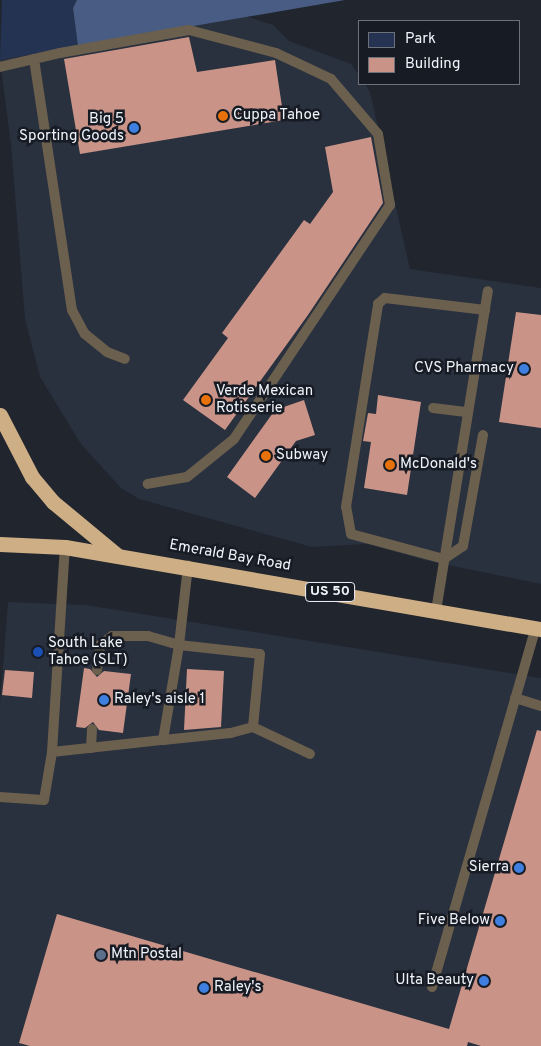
<!DOCTYPE html>
<html>
<head>
<meta charset="utf-8">
<style>
  body { margin:0 }
  #map { position:relative; width:541px; height:1046px; overflow:hidden; background:#20252e; font-family:Overpass,sans-serif }
  div>[style] { position:absolute }
  [style*='--x'] { left:calc(var(--x)*1px); top:calc(var(--y)*1px); width:calc(var(--w)*1px); rotate:calc(var(--a)*1deg) }
  .built>* { inset:0; background:#29303e }
  .green>* { inset:0; background:#253352 }
  .forest>* { inset:0; background:#495c83 }
  .building>* { inset:0; background:#c99487 }
  .lane>* { height:10px; margin:-5px; padding:0 5px; transform-origin:5px; border-radius:5px; background:#6b5f4e }
  .highway>* { height:15px; margin:-7.5px; padding:0 7.5px; transform-origin:7.5px; border-radius:7.5px; background:#ceae84 }
  .dots>* { width:14px; height:14px; translate:-50% -50%; box-sizing:border-box; border:2px solid #171b24; border-radius:50% }
  span { translate:-50% -50%; white-space:nowrap; text-align:center; line-height:1.15; -webkit-text-stroke:5px #171b24; paint-order:stroke }
  .shield-label span { padding:1px 4px; background:#171b24; border:1px solid; border-radius:4px; -webkit-text-stroke-width:0 }
  .shield-label { font-size:14px; color:#f0f3fa; font-weight:700 }
  .poi-label { font-size:15px; color:#f0f3fa }
  .left { translate:0 -50%; text-align:left }
  .right { translate:-100% -50%; text-align:right }
  .street-label { font-size:15px; color:#f0f3fa }
  .legend { position:absolute; left:358px; top:20px; width:162px; height:65px; box-sizing:border-box; background:#171b24; border:1px solid #6e717a; margin:0; padding:6px 9px; list-style:none; font-size:15px; color:#f0f3fa }
  .legend li { display:flex; align-items:center; gap:10px; height:25px }
  .legend b { width:25px; border:1px solid #6e717a }
</style>
</head>
<body>
<div id="map">
  <div class="built">
    <i style="clip-path:polygon(246px 16px,273px 25px,289px 41px,351px 64px,360px 76px,360px 84px,365px 84px,370px 92px,410px 269px,541px 288px,541px 584px,424px 560px,368px 544px,312px 547px,139px 499px,121px 488px,81px 444px,40px 377px,25px 319px,11px 145px,0 60px)"></i>
    <i style="clip-path:polygon(8px 602px,86px 605px,541px 678px,541px 1046px,0 1046px,0 705px)"></i>
  </div>
  <div class="green">
    <i style="clip-path:polygon(2px 0,77px 0,73px 8px,78px 46px,0 60px)"></i>
  </div>
  <div class="forest">
    <i style="clip-path:polygon(77px 0,345px 0,78px 46px,73px 8px)"></i>
  </div>
  <div class="building">
    <i style="clip-path:polygon(189px 37px,197px 72px,275px 60px,284px 120px,80px 154px,64px 59px)"></i>
    <i style="clip-path:polygon(371px 137px,383px 203px,308px 315px,225px 430px,183px 400px,228px 338px,222px 333px,304px 220px,310px 224px,333px 192px,325px 147px)"></i>
    <i style="clip-path:polygon(516px 312px,541px 315px,541px 428px,499px 422px)"></i>
    <i style="clip-path:polygon(378px 395px,421px 402px,407px 495px,364px 488px,371px 442px,363px 441px,368px 413px,376px 414px)"></i>
    <i style="clip-path:polygon(304px 400px,315px 435px,296px 441px,255px 498px,227px 477px,275px 410px)"></i>
    <i style="clip-path:polygon(84px 668px,90px 669px,97px 677px,104px 671px,131px 674px,123px 733px,99px 730px,93px 722px,85px 728px,76px 727px)"></i>
    <i style="clip-path:polygon(187px 669px,224px 671px,221px 727px,184px 730px)"></i>
    <i style="clip-path:polygon(5px 670px,34px 672px,32px 698px,2px 695px)"></i>
    <i style="clip-path:polygon(537px 730px,541px 731px,541px 1046px,481px 1046px,468px 1042px,467px 1046px,30px 1046px,19px 1043px,57px 914px,449px 1029px)"></i>
  </div>
  <div class="lane">
    <i style="--x:34;--y:59;--w:254;--a:81.4"></i>
    <i style="--x:72;--y:310;--w:27;--a:62"></i>
    <i style="--x:85;--y:334;--w:28;--a:39"></i>
    <i style="--x:107;--y:352;--w:19;--a:21"></i>
    <i style="--x:0;--y:67;--w:62;--a:-13.1"></i>
    <i style="--x:60;--y:53;--w:131;--a:-10.1"></i>
    <i style="--x:189;--y:30;--w:90;--a:14.8"></i>
    <i style="--x:276;--y:53;--w:61;--a:25.3"></i>
    <i style="--x:331;--y:79;--w:72;--a:49.5"></i>
    <i style="--x:378;--y:134;--w:72;--a:80.4"></i>
    <i style="--x:390;--y:205;--w:281;--a:123.7"></i>
    <i style="--x:234;--y:439;--w:60;--a:141"></i>
    <i style="--x:187;--y:477;--w:40;--a:170"></i>
    <i style="--x:433;--y:408;--w:35;--a:7"></i>
    <i style="--x:483;--y:435;--w:113;--a:100.2"></i>
    <i style="--x:463;--y:546;--w:23;--a:146"></i>
    <i style="--x:444;--y:559;--w:96;--a:-165"></i>
    <i style="--x:351;--y:534;--w:27;--a:-100"></i>
    <i style="--x:346;--y:507;--w:206;--a:-81"></i>
    <i style="--x:378;--y:304;--w:9;--a:-41"></i>
    <i style="--x:385;--y:298;--w:101;--a:6.8"></i>
    <i style="--x:436;--y:611;--w:324;--a:-80.8"></i>
    <i style="--x:97;--y:670;--w:25;--a:-83"></i>
    <i style="--x:100;--y:645;--w:15;--a:-37"></i>
    <i style="--x:112;--y:636;--w:36;--a:0"></i>
    <i style="--x:148;--y:636;--w:32;--a:16"></i>
    <i style="--x:179;--y:645;--w:81;--a:6.3"></i>
    <i style="--x:260;--y:654;--w:73;--a:95.5"></i>
    <i style="--x:253;--y:727;--w:24;--a:165"></i>
    <i style="--x:230;--y:733;--w:67;--a:174"></i>
    <i style="--x:163;--y:740;--w:96;--a:-80.4"></i>
    <i style="--x:179;--y:645;--w:80;--a:-83.5"></i>
    <i style="--x:515;--y:698;--w:27;--a:17"></i>
    <i style="--x:253;--y:727;--w:63;--a:25.3"></i>
    <i style="--x:91;--y:748;--w:19;--a:-87"></i>
    <i style="--x:52;--y:752;--w:112;--a:-6.2"></i>
    <i style="--x:0;--y:797;--w:44;--a:3.9"></i>
    <i style="--x:44;--y:800;--w:49;--a:-80.5"></i>
    <i style="--x:52;--y:752;--w:205;--a:-86.4"></i>
    <i style="--x:432;--y:987;--w:373;--a:-73.9"></i>
  </div>
  <div class="highway">
    <i style="--x:0;--y:415;--w:70;--a:62.7"></i>
    <i style="--x:32;--y:477;--w:33;--a:50"></i>
    <i style="--x:53;--y:502;--w:83;--a:39.6"></i>
    <i style="--x:0;--y:544;--w:65;--a:2.6"></i>
    <i style="--x:65;--y:547;--w:483;--a:9.8"></i>
  </div>
  <div class="dots">
    <i style="left:223px;top:116px;background:#e8710a"></i>
    <i style="left:134px;top:128px;background:#3f7fe0"></i>
    <i style="left:524px;top:369px;background:#3f7fe0"></i>
    <i style="left:206px;top:400px;background:#e8710a"></i>
    <i style="left:266px;top:456px;background:#e8710a"></i>
    <i style="left:390px;top:465px;background:#e8710a"></i>
    <i style="left:38px;top:652px;background:#1a4fb4"></i>
    <i style="left:104px;top:700px;background:#3f7fe0"></i>
    <i style="left:519px;top:868px;background:#3f7fe0"></i>
    <i style="left:500px;top:921px;background:#3f7fe0"></i>
    <i style="left:101px;top:955px;background:#5c6f8a"></i>
    <i style="left:484px;top:981px;background:#3f7fe0"></i>
    <i style="left:204px;top:988px;background:#3f7fe0"></i>
  </div>
  <div class="shield-label">
    <span style="left:330px;top:592px">US 50</span>
  </div>
  <div class="poi-label">
    <span class="left" style="left:233px;top:116px">Cuppa Tahoe</span>
    <span class="right" style="left:124px;top:128px">Big 5<br>Sporting Goods</span>
    <span class="right" style="left:514px;top:369px">CVS Pharmacy</span>
    <span class="left" style="left:216px;top:400px">Verde Mexican<br>Rotisserie</span>
    <span class="left" style="left:276px;top:456px">Subway</span>
    <span class="left" style="left:400px;top:465px">McDonald's</span>
    <span class="left" style="left:48px;top:652px">South Lake<br>Tahoe (SLT)</span>
    <span class="left" style="left:114px;top:700px">Raley's aisle 1</span>
    <span class="right" style="left:509px;top:868px">Sierra</span>
    <span class="right" style="left:490px;top:921px">Five Below</span>
    <span class="left" style="left:111px;top:955px">Mtn Postal</span>
    <span class="right" style="left:474px;top:981px">Ulta Beauty</span>
    <span class="left" style="left:214px;top:988px">Raley's</span>
  </div>
  <div class="street-label">
    <span style="left:230px;top:556px;rotate:10deg">Emerald Bay Road</span>
  </div>
  <ul class="legend">
  <li><b style="height:14px;background:#253352"></b>Park</li>
  <li><b style="height:14px;background:#c99487"></b>Building</li>
  </ul>
</div>
</body>
</html>
